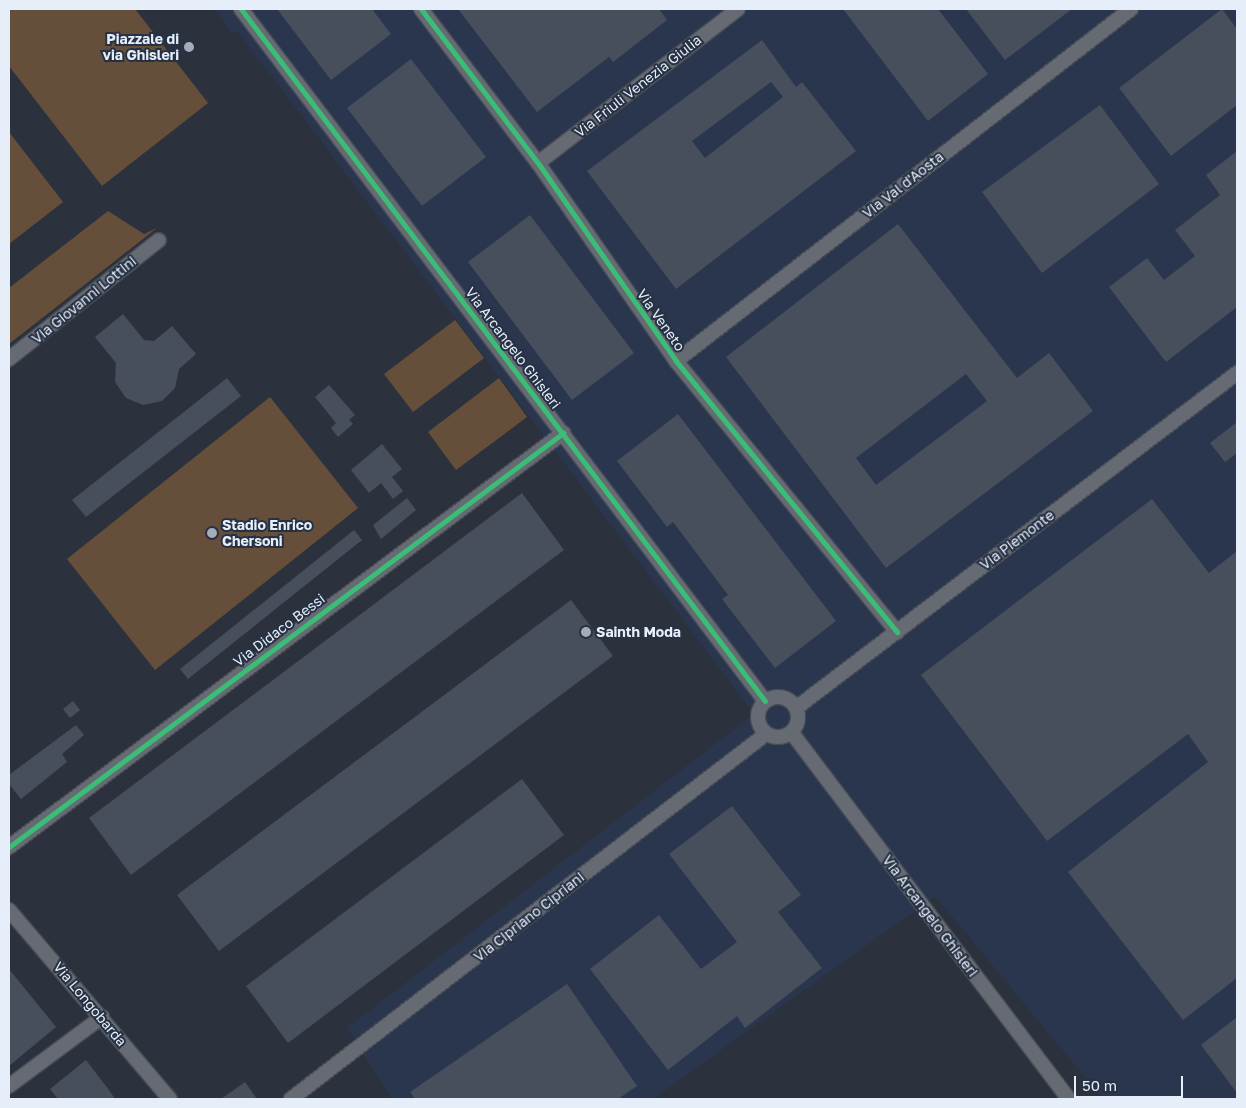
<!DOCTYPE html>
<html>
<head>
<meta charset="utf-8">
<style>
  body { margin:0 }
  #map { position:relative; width:1246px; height:1108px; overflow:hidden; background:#2c323d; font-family:"Golos Text",sans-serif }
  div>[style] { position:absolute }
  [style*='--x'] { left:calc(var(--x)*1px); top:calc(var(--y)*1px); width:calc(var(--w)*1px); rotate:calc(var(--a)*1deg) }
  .built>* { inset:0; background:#29364d }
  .green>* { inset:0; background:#664f3a }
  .building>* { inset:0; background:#474f5c }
  .roads { filter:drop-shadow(1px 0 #484d56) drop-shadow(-1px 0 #484d56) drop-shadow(0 1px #484d56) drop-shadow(0 -1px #484d56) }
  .street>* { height:14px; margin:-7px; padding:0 7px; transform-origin:7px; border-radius:7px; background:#666b73 }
  .street>.ring { margin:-7px; padding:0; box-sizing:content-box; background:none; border:14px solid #666b73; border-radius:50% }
  .cycleway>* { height:5px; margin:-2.5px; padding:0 2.5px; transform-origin:2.5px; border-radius:2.5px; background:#3abd76 }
  .dots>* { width:14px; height:14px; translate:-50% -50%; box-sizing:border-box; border:2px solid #263143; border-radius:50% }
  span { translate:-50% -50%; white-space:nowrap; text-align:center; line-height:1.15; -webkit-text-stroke:4px #263143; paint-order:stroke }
  .poi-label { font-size:14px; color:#e6eefa; font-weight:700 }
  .right { translate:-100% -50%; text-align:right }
  .left { translate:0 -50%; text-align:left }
  .street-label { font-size:14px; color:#e6eefa }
  .frame { position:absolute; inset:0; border:10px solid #e6eefa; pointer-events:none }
  .scale { position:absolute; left:1074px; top:1076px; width:109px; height:22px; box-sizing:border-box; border:2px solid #e6eefa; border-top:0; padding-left:6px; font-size:15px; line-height:18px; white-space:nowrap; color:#e6eefa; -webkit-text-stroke:4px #263143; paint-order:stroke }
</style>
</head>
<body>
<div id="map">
  <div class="built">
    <i style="clip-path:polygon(214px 9px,1237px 9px,1237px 1099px,1103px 1099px,935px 896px,653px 1099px,392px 1099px,347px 1028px,754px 714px,306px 121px,236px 30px,232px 33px)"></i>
  </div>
  <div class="green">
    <i style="clip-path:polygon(9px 9px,135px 9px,208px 103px,102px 186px,9px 66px)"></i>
    <i style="clip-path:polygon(9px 132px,63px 202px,9px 244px)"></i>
    <i style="clip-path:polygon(108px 211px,144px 234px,157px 228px,9px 344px,9px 288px)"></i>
    <i style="clip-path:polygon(455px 320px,484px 358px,413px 412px,384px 374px)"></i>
    <i style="clip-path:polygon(499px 378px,527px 417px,456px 470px,428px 432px)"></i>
    <i style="clip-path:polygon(270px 397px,358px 508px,155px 670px,67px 559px)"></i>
  </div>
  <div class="building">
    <i style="clip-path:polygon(277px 9px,372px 9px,391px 34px,331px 80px)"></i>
    <i style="clip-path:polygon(458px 9px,659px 9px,667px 20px,613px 62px,609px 57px,537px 112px)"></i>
    <i style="clip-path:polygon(843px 9px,938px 9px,988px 74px,928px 121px)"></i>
    <i style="clip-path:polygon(966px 9px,1072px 9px,1005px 60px)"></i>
    <i style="clip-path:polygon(1222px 9px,1237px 29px,1237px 105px,1171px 156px,1119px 88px)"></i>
    <i style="clip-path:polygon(evenodd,762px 40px,796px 87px,802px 82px,856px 151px,676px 289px,587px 171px,762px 40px,771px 82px,783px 97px,705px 158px,692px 141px,771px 82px)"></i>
    <i style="clip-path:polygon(411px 59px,486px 157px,422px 206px,347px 108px)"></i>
    <i style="clip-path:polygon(1100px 105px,1159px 184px,1042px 273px,982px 192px)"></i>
    <i style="clip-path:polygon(1237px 151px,1237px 307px,1166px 362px,1109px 287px,1147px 258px,1164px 280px,1195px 256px,1175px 230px,1220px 195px,1206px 175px)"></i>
    <i style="clip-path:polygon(530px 215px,634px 353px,572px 400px,468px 262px)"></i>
    <i style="clip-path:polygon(evenodd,898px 224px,1017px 378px,1049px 353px,1093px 411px,886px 568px,726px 357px,898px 224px,966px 374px,987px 401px,876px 485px,856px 458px,966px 374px)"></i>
    <i style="clip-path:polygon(123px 314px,144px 340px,154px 341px,172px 326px,196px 354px,179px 369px,175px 388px,162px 401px,143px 405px,126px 398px,115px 382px,116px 363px,95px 337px)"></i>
    <i style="clip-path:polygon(227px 378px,241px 396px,86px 517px,72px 500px)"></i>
    <i style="clip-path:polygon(329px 385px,355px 415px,349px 420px,353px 424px,338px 437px,331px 428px,336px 423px,315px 397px)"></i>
    <i style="clip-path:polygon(678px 414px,836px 621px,775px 668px,722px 599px,728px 595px,673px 522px,667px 527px,617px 461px)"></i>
    <i style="clip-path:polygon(1237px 422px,1237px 453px,1225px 462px,1210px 443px)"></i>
    <i style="clip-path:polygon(382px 444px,402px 469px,392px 477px,403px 491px,393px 499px,381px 483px,369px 493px,351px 470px)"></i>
    <i style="clip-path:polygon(522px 493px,564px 550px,131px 875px,89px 818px)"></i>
    <i style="clip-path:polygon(407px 498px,416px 510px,381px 539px,373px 525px)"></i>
    <i style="clip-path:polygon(1152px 499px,1209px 573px,1237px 551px,1237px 978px,1183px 1020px,1068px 872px,1208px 762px,1188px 734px,1047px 841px,921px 675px)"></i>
    <i style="clip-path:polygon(354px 530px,362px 540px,188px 679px,180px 669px)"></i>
    <i style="clip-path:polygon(571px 600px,613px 656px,219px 951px,177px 895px)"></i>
    <i style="clip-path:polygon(73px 701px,80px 710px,70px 718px,63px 709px)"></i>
    <i style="clip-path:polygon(76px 725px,84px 735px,62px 754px,67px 762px,21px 799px,9px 784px,9px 775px)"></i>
    <i style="clip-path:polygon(522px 779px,564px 835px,288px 1043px,246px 986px)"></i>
    <i style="clip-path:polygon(732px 806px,801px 895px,778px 912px,822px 968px,745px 1028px,737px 1016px,668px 1070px,590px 969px,659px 915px,701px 969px,737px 942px,669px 854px)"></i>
    <i style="clip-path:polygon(9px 969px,56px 1027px,9px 1066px)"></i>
    <i style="clip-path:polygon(567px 984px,637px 1086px,618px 1099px,415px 1099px,410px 1092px)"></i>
    <i style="clip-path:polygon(1237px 1017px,1237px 1093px,1201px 1045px)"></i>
    <i style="clip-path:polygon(86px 1060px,109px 1090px,115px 1099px,58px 1099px,50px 1089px)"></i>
    <i style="clip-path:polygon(245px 1082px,257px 1099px,221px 1099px)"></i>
  </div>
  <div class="roads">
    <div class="street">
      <i style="--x:241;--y:9;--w:868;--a:52.87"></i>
      <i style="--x:421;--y:9;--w:193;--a:52.8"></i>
      <i style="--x:538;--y:163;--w:241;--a:55.1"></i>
      <i style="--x:676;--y:361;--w:350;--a:50.8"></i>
      <i style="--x:538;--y:163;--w:252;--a:-37.6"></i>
      <i style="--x:9;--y:359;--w:191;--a:-38.4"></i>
      <i style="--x:676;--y:361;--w:575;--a:-37.73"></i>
      <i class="ring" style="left:758px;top:697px;width:26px;height:26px"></i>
      <i style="--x:796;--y:708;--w:554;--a:-37.22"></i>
      <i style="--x:792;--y:733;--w:459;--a:52.9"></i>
      <i style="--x:9;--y:847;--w:692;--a:-36.77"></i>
      <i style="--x:9;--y:910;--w:248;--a:49.6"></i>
      <i style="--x:9;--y:1086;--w:116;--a:-36.6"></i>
      <i style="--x:291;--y:1099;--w:599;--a:-37.54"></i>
    </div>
  </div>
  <div class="cycleway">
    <i style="--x:241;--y:9;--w:868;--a:52.87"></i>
    <i style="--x:421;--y:9;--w:193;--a:52.8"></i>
    <i style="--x:538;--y:163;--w:241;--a:55.1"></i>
    <i style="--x:676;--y:361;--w:350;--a:50.8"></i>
    <i style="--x:9;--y:847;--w:692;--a:-36.77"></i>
  </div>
  <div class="dots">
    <i style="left:189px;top:47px;background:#a5acb8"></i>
    <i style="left:212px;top:533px;background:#a5acb8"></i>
    <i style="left:586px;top:632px;background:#a5acb8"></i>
  </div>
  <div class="poi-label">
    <span class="right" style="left:179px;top:47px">Piazzale di<br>via Ghisleri</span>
    <span class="left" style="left:222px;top:533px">Stadio Enrico<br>Chersoni</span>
    <span class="left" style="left:596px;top:632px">Sainth Moda</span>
  </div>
  <div class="street-label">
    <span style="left:638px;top:86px;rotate:-38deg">Via Friuli Venezia Giulia</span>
    <span style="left:903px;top:185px;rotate:-38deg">Via Val d'Aosta</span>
    <span style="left:84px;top:300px;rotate:-39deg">Via Giovanni Lottini</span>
    <span style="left:661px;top:320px;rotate:55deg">Via Veneto</span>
    <span style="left:513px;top:348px;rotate:53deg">Via Arcangelo Ghisleri</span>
    <span style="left:1017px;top:540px;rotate:-37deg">Via Piemonte</span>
    <span style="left:279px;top:630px;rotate:-37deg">Via Didaco Bessi</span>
    <span style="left:930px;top:916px;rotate:53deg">Via Arcangelo Ghisleri</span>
    <span style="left:529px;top:917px;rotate:-38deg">Via Cipriano Cipriani</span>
    <span style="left:90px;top:1004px;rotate:50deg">Via Longobarda</span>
  </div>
  <div class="frame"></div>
  <div class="scale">50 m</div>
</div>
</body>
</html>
